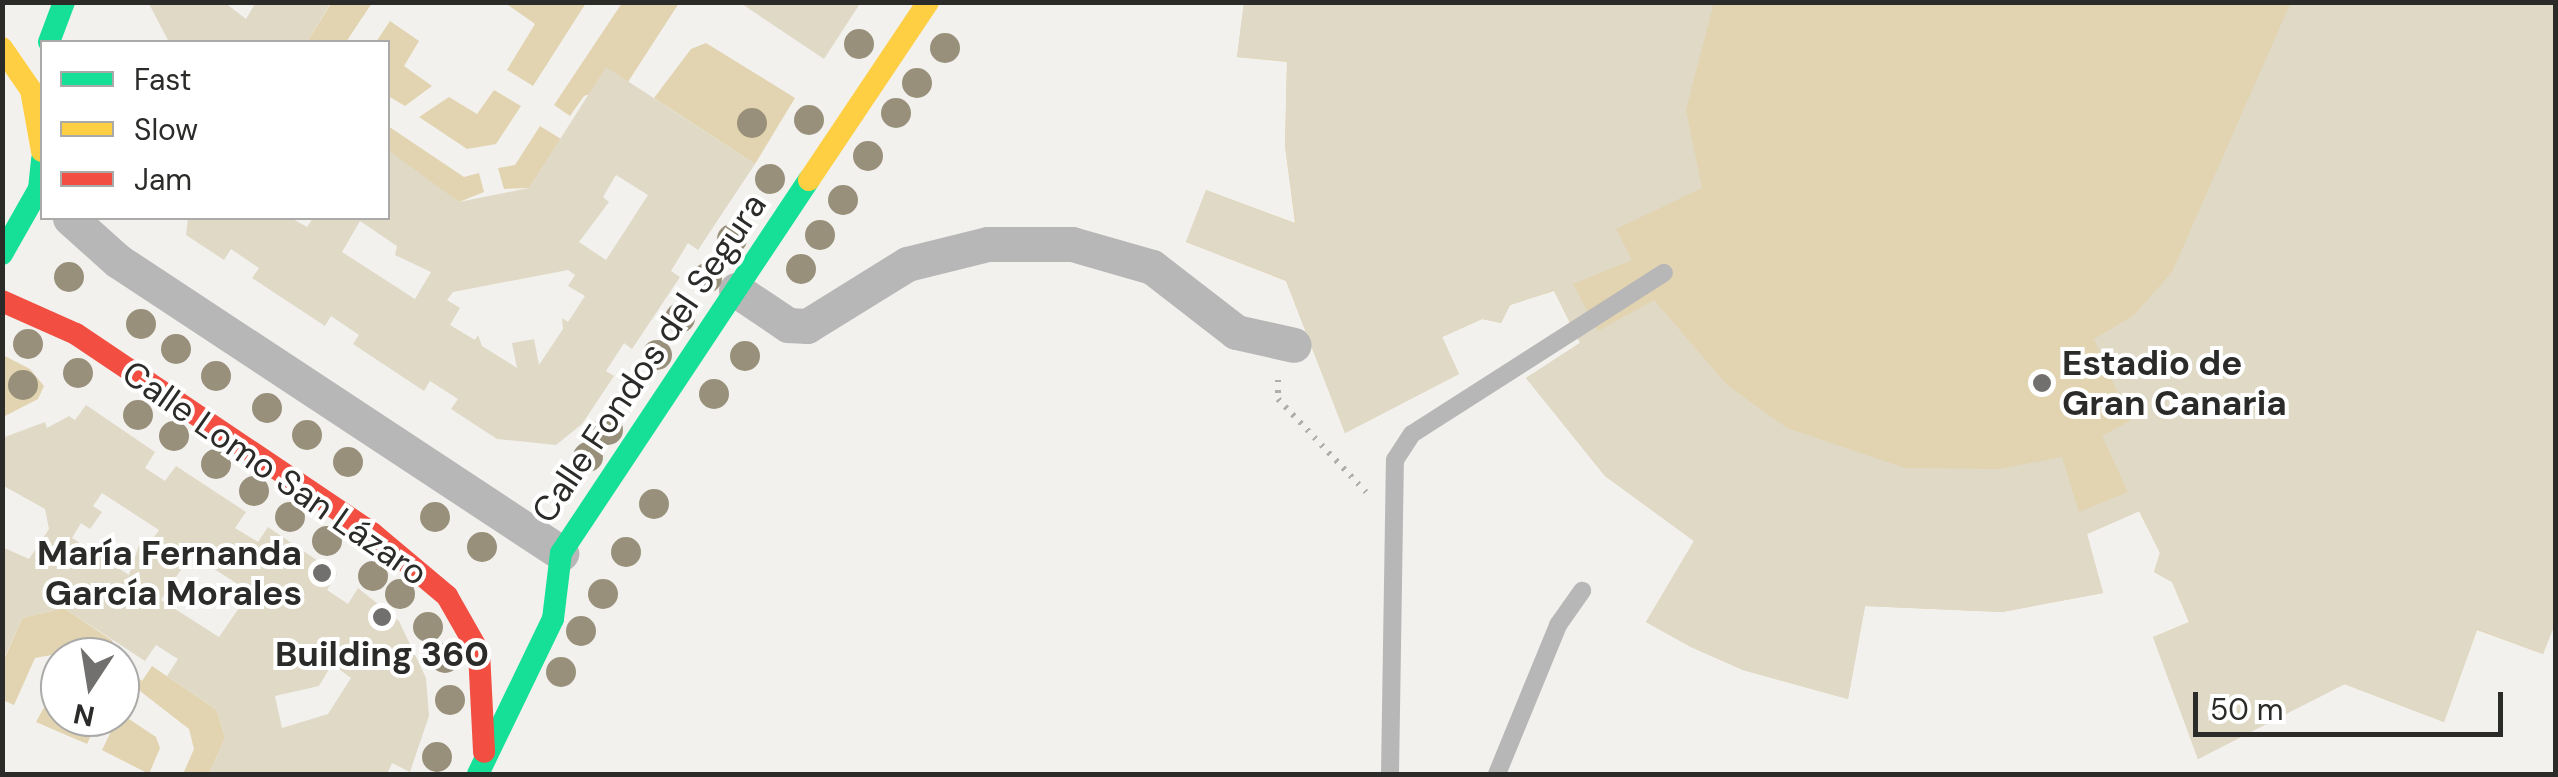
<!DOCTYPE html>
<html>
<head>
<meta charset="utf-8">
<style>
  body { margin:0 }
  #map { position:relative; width:2558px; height:777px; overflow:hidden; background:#f2f1ee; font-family:"DM Sans",sans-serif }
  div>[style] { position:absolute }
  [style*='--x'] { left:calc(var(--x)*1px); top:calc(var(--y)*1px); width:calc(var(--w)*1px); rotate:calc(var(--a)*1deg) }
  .green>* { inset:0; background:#e2d4b1 }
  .building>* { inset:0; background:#dfd9c6 }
  .path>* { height:6px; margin-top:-3px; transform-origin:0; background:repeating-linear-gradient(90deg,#afafad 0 2.5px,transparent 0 10.5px) }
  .lane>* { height:18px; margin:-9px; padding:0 9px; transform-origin:9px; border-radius:9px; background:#b8b7b7 }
  .street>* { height:35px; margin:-17.5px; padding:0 17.5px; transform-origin:17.5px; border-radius:17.5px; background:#b8b7b7 }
  .fast>* { height:22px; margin:-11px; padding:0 11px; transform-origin:11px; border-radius:11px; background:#16e098 }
  .slow>* { height:22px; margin:-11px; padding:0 11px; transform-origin:11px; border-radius:11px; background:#ffcf43 }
  .jam>* { height:22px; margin:-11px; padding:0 11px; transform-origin:11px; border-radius:11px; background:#f24e42 }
  .trees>* { width:30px; height:30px; margin:-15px; border-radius:50%; background:#98907a }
  .dots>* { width:28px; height:28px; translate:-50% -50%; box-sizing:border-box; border:5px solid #fff; border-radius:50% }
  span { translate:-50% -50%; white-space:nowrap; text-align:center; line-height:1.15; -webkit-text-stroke:8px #fff; paint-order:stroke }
  .street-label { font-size:35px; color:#2b2b29 }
  .poi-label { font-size:35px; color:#2b2b29; font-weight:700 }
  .left { translate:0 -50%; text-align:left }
  .right { translate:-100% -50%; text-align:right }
  .frame { position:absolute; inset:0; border:5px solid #2b2b29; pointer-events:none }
  .legend { position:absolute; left:40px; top:40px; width:350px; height:180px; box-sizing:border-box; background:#fff; border:2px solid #aaaaa9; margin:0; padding:12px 18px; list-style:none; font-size:30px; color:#2b2b29 }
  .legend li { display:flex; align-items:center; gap:20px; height:50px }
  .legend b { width:50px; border:2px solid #aaaaa9 }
  .north { position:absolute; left:40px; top:637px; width:100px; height:100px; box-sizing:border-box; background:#fff; border:2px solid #aaaaa9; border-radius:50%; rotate:192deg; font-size:28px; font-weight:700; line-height:40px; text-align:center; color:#2b2b29 }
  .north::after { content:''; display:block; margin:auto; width:35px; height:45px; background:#71706e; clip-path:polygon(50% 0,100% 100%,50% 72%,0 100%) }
  .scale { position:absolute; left:2193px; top:692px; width:310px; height:45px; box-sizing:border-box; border:5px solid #2b2b29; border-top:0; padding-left:12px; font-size:30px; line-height:35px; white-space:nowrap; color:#2b2b29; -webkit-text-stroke:8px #fff; paint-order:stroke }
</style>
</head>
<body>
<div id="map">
  <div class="green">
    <i style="clip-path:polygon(331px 3px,372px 3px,346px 42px,307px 42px)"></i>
    <i style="clip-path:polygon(505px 3px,586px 3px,533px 86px,507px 70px,535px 24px)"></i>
    <i style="clip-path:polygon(622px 3px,679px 3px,628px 82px,584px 96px,570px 116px,554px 105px)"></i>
    <i style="clip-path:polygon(1244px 3px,2555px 3px,2555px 622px,2543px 654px,2477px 630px,2444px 722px,2344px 684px,2198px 759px,2153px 637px,2189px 622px,2172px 582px,2154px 572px,2160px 553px,2139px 511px,2087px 534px,2103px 593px,2002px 612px,1865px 606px,1848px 699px,1743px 670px,1691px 647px,1646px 622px,1694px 541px,1605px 476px,1526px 378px,1580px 343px,1554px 291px,1510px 305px,1501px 323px,1482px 319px,1442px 337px,1459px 374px,1345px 433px,1286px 281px,1186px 242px,1206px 190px,1295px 223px,1285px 146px,1287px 62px,1237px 57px)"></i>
    <i style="clip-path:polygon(390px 21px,419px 41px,404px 66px,432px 86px,405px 106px,388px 96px,388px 42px,376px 42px)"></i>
    <i style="clip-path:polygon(706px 43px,795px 98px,755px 164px,654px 98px,691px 49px)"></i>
    <i style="clip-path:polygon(494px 90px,521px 106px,496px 144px,467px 149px,419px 117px,449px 97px,477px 114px)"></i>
    <i style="clip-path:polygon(388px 126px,464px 177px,479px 173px,484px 192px,459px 202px,409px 168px,388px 150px)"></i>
    <i style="clip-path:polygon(540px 126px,561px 139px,529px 188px,504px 189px,498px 168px,515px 165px)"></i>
    <i style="clip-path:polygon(3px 355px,30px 369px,44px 386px,38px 399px,3px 417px)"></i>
    <i style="clip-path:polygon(64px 608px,113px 641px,103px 657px,74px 651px,35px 658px,14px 705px,3px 700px,3px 662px,22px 618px)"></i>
    <i style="clip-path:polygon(120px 663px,142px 681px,152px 666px,217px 710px,225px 738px,209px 774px,183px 774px,194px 749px,189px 729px,140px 691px)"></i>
    <i style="clip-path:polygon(60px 678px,60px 717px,100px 717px,87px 744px,36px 722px)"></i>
    <i style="clip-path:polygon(120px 713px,156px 737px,160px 748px,149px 774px,102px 750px)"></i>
  </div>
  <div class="building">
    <i style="clip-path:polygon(148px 2px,224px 2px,246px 19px,256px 2px,331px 2px,307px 42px,169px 42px)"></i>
    <i style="clip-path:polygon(739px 2px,861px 2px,824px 59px)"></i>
    <i style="clip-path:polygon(1244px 2px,1714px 2px,1686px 110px,1702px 188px,1616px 229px,1632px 260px,1573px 284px,1598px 331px,1654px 300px,1727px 385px,1787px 428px,1905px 468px,1999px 469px,2062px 457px,2079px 512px,2128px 492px,2102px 436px,2130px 421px,2094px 339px,2134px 315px,2172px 272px,2291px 2px,2556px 2px,2556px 622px,2543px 654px,2477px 629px,2444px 722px,2345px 684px,2198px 759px,2153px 637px,2190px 622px,2172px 582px,2154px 572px,2160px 553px,2140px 511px,2087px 534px,2103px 593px,2002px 612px,1865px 606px,1848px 699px,1743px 670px,1691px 647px,1646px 622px,1694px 541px,1605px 476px,1526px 378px,1580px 343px,1554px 290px,1510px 305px,1501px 323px,1482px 319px,1442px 337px,1459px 374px,1345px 433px,1286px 280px,1186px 242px,1206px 190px,1296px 224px,1285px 146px,1287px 61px,1237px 57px)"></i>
    <i style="clip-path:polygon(evenodd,606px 67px,755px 164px,698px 250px,688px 243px,671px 271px,680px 277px,632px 349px,624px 343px,606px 371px,614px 376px,582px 424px,556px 445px,497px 439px,451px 409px,458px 399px,430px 381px,424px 391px,353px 344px,359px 335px,331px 316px,325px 326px,252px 278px,259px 268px,231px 249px,224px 260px,186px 235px,188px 218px,291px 218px,307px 227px,313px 218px,388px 218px,388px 150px,459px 202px,529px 188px,606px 67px,616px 175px,648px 195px,606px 260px,579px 242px,609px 202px,603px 197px,616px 175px,606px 67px,360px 221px,397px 246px,395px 255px,431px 272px,415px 299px,342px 252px,360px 221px,606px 67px,568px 270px,575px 275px,568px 286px,585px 296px,568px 322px,562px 318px,563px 329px,539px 365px,534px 339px,512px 343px,517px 368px,482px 346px,478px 335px,475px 340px,450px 325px,460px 308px,447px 300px,453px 292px,568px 270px)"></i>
    <i style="clip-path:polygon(evenodd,86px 405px,155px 452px,145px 468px,165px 481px,176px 466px,246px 512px,235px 528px,258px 542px,268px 527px,337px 574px,327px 590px,348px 604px,358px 588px,399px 621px,426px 678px,429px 716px,410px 772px,392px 763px,387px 774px,209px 774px,225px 738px,217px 710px,167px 676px,178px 659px,156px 645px,145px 661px,64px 608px,22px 618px,2px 663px,2px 547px,29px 559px,49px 529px,45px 509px,2px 485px,2px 438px,45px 422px,47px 428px,69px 416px,75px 420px,86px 405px,102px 493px,159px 530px,149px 544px,141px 539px,129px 575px,72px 538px,81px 523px,90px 529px,102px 512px,93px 506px,102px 493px,86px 405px,191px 554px,250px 592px,219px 637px,161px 600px,191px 554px,86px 405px,332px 664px,351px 678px,328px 714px,282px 728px,275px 696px,319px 686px,332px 664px)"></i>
  </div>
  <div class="path">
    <i style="--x:1278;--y:380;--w:19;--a:90"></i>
    <i style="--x:1278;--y:399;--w:128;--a:46.6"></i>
  </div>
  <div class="lane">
    <i style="--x:1390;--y:774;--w:314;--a:-89.1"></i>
    <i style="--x:1395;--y:460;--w:31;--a:-57"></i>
    <i style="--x:1412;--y:434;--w:299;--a:-32.6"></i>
    <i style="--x:1497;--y:774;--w:161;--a:-67.7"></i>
    <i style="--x:1558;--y:625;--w:42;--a:-54.8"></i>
  </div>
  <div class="street">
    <i style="--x:70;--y:218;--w:64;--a:41.9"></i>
    <i style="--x:118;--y:261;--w:531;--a:33.39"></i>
    <i style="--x:736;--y:290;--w:63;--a:33.9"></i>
    <i style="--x:788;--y:325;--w:19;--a:3"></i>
    <i style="--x:807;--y:326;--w:118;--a:-31.8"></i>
    <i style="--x:907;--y:264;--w:83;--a:-13.9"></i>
    <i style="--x:988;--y:244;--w:84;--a:0"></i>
    <i style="--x:1072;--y:244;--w:83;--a:16"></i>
    <i style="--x:1152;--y:267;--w:106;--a:37.7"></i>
    <i style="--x:1236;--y:332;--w:59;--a:12.6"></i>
  </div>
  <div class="fast">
    <i style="--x:49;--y:42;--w:43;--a:-69.4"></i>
    <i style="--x:2;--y:254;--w:75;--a:-60.4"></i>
    <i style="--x:39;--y:189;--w:30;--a:-84"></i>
    <i style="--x:478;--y:774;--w:172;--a:-64.2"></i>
    <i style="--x:553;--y:619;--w:66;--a:-83.1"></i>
    <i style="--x:561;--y:553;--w:448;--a:-56.4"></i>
  </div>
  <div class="slow">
    <i style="--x:2;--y:48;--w:51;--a:55.4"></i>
    <i style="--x:31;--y:90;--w:62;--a:79.8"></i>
    <i style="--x:809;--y:180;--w:214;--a:-56.2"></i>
  </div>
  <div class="jam">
    <i style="--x:2;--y:301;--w:81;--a:24"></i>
    <i style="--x:76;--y:334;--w:357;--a:33.9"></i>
    <i style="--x:372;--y:533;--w:98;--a:40"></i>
    <i style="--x:447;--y:596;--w:64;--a:60.3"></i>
    <i style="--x:479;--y:652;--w:100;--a:87.1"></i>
  </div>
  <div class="trees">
    <i style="left:859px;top:44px"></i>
    <i style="left:945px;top:48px"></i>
    <i style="left:917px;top:83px"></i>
    <i style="left:896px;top:113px"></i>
    <i style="left:809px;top:120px"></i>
    <i style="left:752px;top:123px"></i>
    <i style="left:868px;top:156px"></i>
    <i style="left:770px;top:179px"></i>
    <i style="left:843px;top:200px"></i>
    <i style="left:820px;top:235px"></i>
    <i style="left:732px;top:239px"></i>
    <i style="left:801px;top:269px"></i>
    <i style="left:69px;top:277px"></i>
    <i style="left:707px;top:278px"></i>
    <i style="left:680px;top:318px"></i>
    <i style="left:141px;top:324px"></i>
    <i style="left:28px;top:344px"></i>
    <i style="left:176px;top:349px"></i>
    <i style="left:657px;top:355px"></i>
    <i style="left:745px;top:356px"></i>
    <i style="left:78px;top:373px"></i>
    <i style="left:216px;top:376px"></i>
    <i style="left:23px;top:385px"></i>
    <i style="left:714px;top:394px"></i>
    <i style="left:267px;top:408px"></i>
    <i style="left:138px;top:415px"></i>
    <i style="left:608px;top:430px"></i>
    <i style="left:307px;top:435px"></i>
    <i style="left:174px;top:436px"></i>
    <i style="left:588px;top:457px"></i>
    <i style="left:348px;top:462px"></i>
    <i style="left:216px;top:464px"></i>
    <i style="left:254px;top:491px"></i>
    <i style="left:654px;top:504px"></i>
    <i style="left:290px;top:517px"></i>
    <i style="left:435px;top:517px"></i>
    <i style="left:327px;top:541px"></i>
    <i style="left:482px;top:547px"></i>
    <i style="left:626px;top:552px"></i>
    <i style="left:373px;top:576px"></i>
    <i style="left:400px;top:594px"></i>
    <i style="left:603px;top:594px"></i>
    <i style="left:428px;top:627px"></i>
    <i style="left:581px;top:631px"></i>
    <i style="left:445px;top:658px"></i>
    <i style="left:561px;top:672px"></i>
    <i style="left:450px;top:700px"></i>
    <i style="left:437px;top:757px"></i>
  </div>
  <div class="dots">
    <i style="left:2042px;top:383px;background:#71706e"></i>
    <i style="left:322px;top:573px;background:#71706e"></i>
    <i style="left:382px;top:617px;background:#71706e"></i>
  </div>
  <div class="street-label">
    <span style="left:649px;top:358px;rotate:-56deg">Calle Fondos del Segura</span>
    <span style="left:275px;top:473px;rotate:35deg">Calle Lomo San Lázaro</span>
  </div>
  <div class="poi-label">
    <span class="left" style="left:2062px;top:383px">Estadio de<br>Gran Canaria</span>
    <span class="right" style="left:302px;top:573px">María Fernanda<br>García Morales</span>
    <span style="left:382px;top:654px">Building 360</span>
  </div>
  <div class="frame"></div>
  <ul class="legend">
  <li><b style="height:12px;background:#16e098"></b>Fast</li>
  <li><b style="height:12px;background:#ffcf43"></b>Slow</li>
  <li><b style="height:12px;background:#f24e42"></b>Jam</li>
  </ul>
  <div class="north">N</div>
  <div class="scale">50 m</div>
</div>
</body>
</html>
